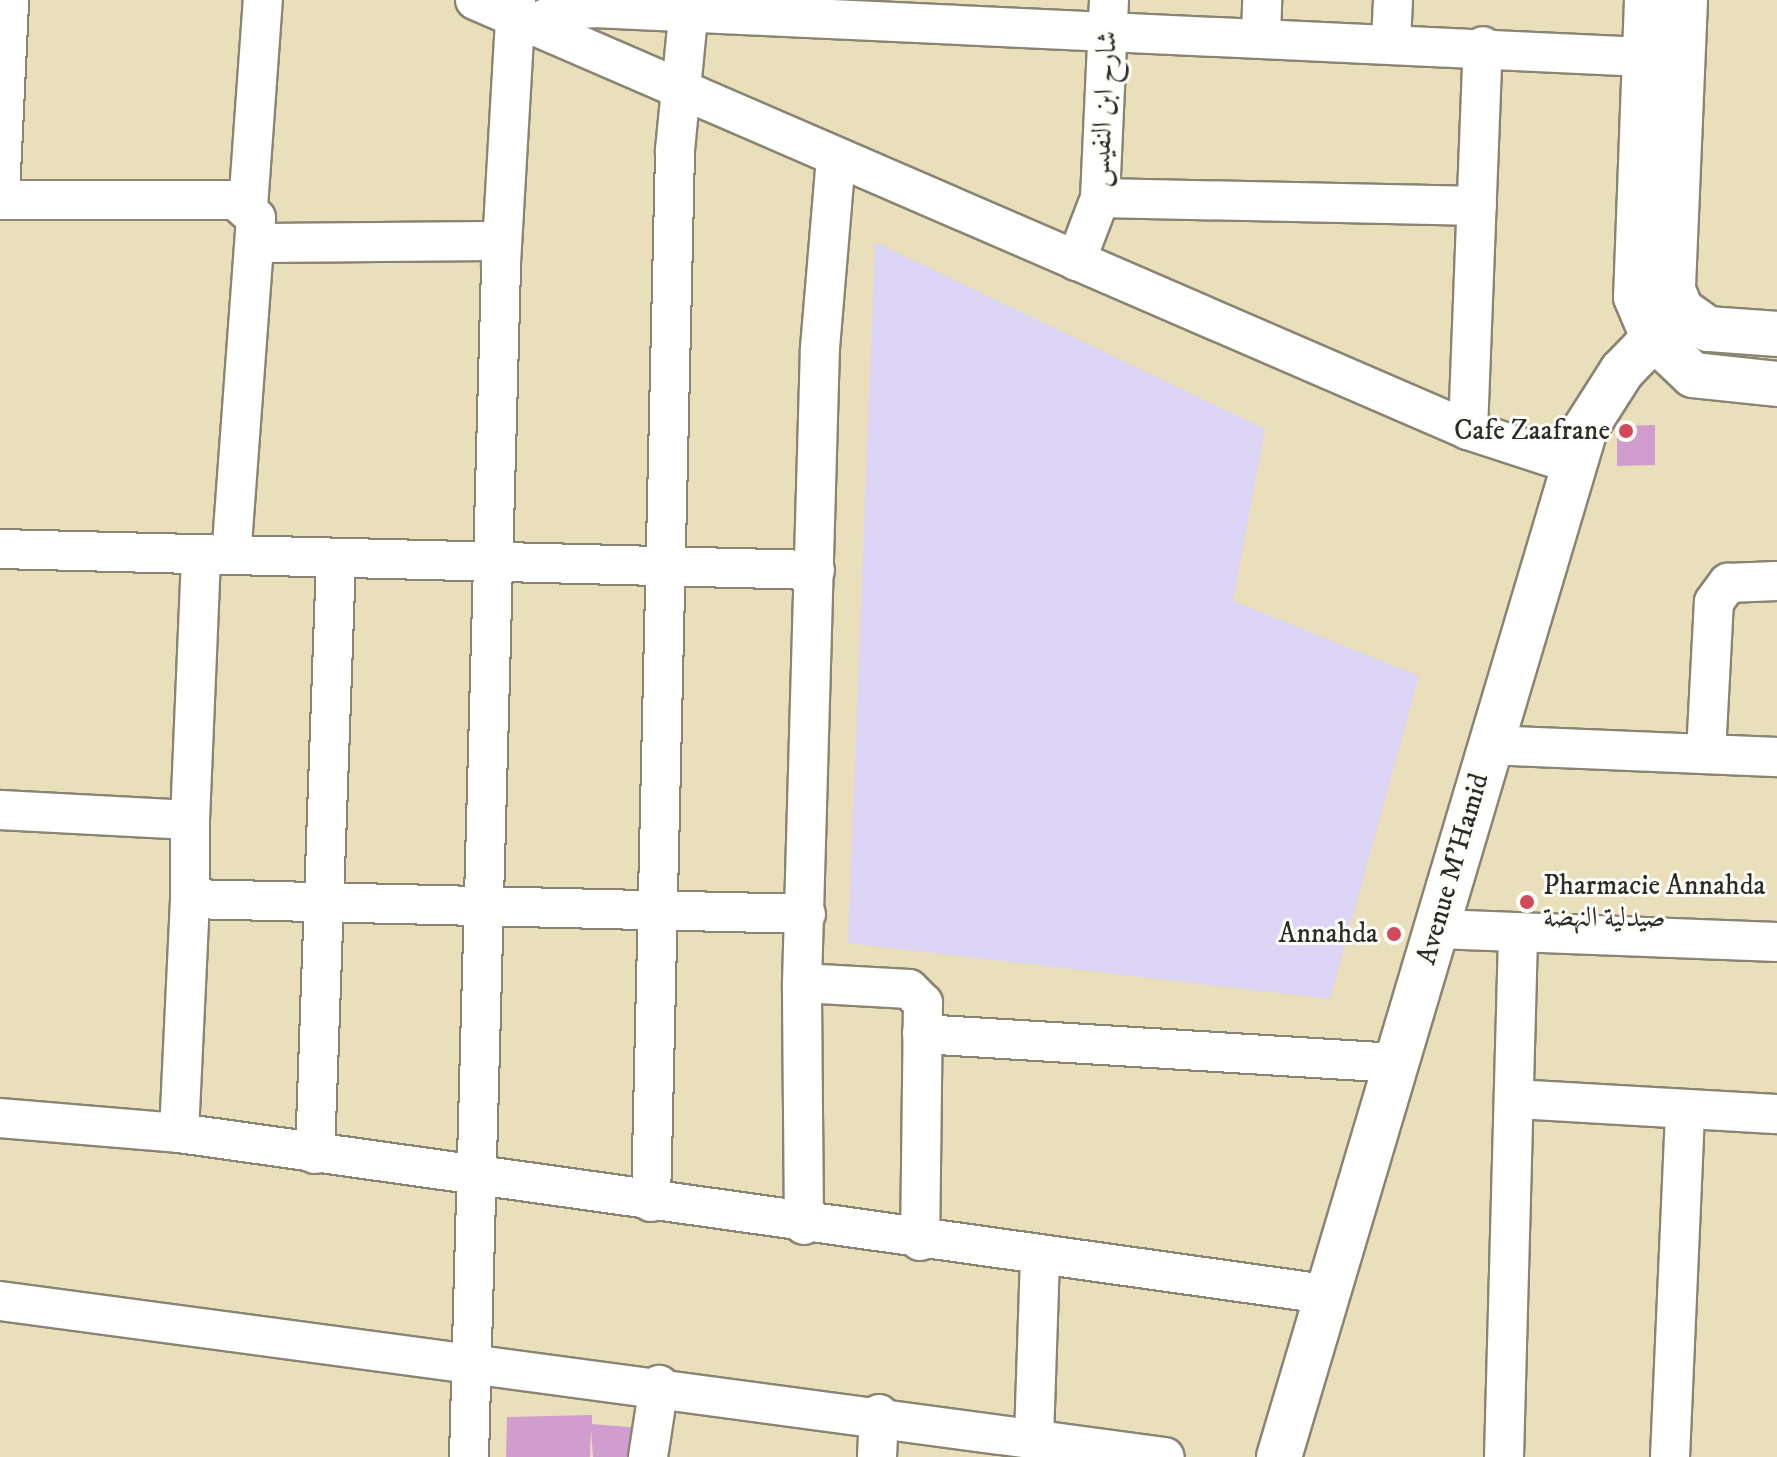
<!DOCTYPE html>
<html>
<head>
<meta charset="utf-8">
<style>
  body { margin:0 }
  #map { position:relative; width:1777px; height:1457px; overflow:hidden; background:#e9dfbb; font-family:"IM FELL DW Pica",Amiri,serif }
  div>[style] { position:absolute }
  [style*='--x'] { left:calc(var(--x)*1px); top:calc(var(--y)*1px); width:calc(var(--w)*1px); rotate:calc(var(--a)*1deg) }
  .built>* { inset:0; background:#dcd5f6 }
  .building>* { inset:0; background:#d19dce }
  .roads { filter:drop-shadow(2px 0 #8a8573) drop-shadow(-2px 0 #8a8573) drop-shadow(0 2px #8a8573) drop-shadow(0 -2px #8a8573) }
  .minor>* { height:38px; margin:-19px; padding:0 19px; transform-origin:19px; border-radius:19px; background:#fff }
  .tertiary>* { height:44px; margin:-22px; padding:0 22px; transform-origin:22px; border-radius:22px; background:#fff }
  .dots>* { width:22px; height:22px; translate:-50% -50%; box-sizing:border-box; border:4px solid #fdfcf7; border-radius:50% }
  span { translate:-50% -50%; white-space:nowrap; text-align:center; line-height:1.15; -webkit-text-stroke:6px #fdfcf7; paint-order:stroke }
  .street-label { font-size:28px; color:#2b2b2b }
  .poi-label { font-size:28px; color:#2b2b2b }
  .right { translate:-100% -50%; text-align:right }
  .left { translate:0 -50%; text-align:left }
</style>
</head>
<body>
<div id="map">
  <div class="built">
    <i style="clip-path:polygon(875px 242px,1265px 429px,1233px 601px,1419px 676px,1330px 999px,848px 943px)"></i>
  </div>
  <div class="building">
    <i style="clip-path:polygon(1655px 425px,1655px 465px,1617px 466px,1617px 426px)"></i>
    <i style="clip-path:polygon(592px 1415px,592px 1424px,652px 1429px,645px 1457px,593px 1457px,591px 1429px,590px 1457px,506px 1457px,507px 1417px)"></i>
  </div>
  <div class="roads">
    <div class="minor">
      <i style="--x:475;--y:0;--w:1082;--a:23.41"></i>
      <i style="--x:1468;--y:430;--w:109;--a:18.1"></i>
      <i style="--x:531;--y:26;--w:34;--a:-28"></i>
      <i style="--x:561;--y:10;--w:33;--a:-3"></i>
      <i style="--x:594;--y:8;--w:1051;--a:2.67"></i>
      <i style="--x:1261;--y:36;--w:36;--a:-88"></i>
      <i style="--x:1391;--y:41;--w:41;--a:-87.2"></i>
      <i style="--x:0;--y:194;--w:194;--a:-87.3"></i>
      <i style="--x:1100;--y:198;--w:377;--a:1.2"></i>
      <i style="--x:0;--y:200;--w:235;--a:0"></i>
      <i style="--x:235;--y:200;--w:28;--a:41"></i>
      <i style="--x:256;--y:218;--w:338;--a:94.2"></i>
      <i style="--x:248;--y:207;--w:208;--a:-85.9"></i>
      <i style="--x:255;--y:243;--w:247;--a:-0.5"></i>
      <i style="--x:1076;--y:261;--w:67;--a:-69.1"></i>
      <i style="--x:1100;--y:198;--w:198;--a:-87.4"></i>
      <i style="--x:1468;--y:430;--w:384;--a:-87.8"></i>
      <i style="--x:0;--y:549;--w:815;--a:1.48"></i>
      <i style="--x:1489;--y:745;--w:288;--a:2.4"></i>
      <i style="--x:1706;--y:753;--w:151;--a:-87"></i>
      <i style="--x:1714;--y:602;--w:24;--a:-54"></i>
      <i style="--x:1728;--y:583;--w:49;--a:-2.3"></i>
      <i style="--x:0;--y:810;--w:190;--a:3"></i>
      <i style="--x:190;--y:820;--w:79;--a:90"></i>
      <i style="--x:190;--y:820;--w:266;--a:-87.6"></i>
      <i style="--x:1437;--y:929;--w:340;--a:2.2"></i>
      <i style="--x:802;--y:983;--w:107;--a:3.2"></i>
      <i style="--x:909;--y:989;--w:20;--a:45"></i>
      <i style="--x:923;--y:1003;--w:238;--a:90.7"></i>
      <i style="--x:922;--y:1034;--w:475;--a:3.5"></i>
      <i style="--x:1515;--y:1099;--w:262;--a:3.3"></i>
      <i style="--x:0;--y:1118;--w:180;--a:4.8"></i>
      <i style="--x:179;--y:1133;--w:1157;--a:8"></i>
      <i style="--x:179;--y:1133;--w:234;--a:-87.3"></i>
      <i style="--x:190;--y:899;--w:616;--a:1.39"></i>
      <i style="--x:315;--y:1154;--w:596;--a:-87.98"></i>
      <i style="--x:651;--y:1202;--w:1052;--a:-88.69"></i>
      <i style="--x:675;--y:150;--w:134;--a:-84.4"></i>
      <i style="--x:804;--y:1225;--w:242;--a:-90.5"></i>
      <i style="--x:802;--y:983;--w:635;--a:-88.38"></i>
      <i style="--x:820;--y:348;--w:190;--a:-85.2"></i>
      <i style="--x:0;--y:1301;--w:1175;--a:7.63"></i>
      <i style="--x:1034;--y:1438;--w:183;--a:-88.1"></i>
      <i style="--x:469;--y:1457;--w:1194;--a:-88.46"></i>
      <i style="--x:501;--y:263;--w:263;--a:-86.7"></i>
      <i style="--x:648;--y:1457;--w:73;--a:-81.3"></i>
      <i style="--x:877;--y:1457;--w:43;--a:-87.3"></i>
      <i style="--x:1504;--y:1457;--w:520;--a:-88.46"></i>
      <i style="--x:1670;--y:1457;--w:347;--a:-87.5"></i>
    </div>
    <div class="tertiary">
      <i style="--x:1647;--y:0;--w:297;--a:92.1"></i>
      <i style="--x:1636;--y:297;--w:43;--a:67"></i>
      <i style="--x:1653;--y:337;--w:55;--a:43.5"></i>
      <i style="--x:1693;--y:375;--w:84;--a:6.1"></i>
      <i style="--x:1685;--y:0;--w:290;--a:92.4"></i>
      <i style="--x:1673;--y:290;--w:22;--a:68"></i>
      <i style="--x:1681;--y:310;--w:33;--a:35"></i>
      <i style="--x:1708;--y:329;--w:69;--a:4.1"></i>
      <i style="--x:1279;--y:1457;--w:1073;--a:-73.42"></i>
      <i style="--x:1585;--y:429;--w:69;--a:-57.5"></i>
      <i style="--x:1622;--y:371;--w:85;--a:-46"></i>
    </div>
  </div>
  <div class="dots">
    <i style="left:1626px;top:431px;background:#d1495b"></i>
    <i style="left:1527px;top:902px;background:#d1495b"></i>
    <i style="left:1394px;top:934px;background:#d1495b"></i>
  </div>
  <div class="street-label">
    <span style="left:1104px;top:109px;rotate:-87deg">شارح ابن النفيس</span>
    <span style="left:1453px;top:869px;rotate:-74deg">Avenue M'Hamid</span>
  </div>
  <div class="poi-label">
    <span class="right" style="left:1610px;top:431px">Cafe Zaafrane</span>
    <span class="left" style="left:1543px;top:902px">Pharmacie Annahda<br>صيدلية النهضة</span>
    <span class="right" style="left:1378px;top:934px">Annahda</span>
  </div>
</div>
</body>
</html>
